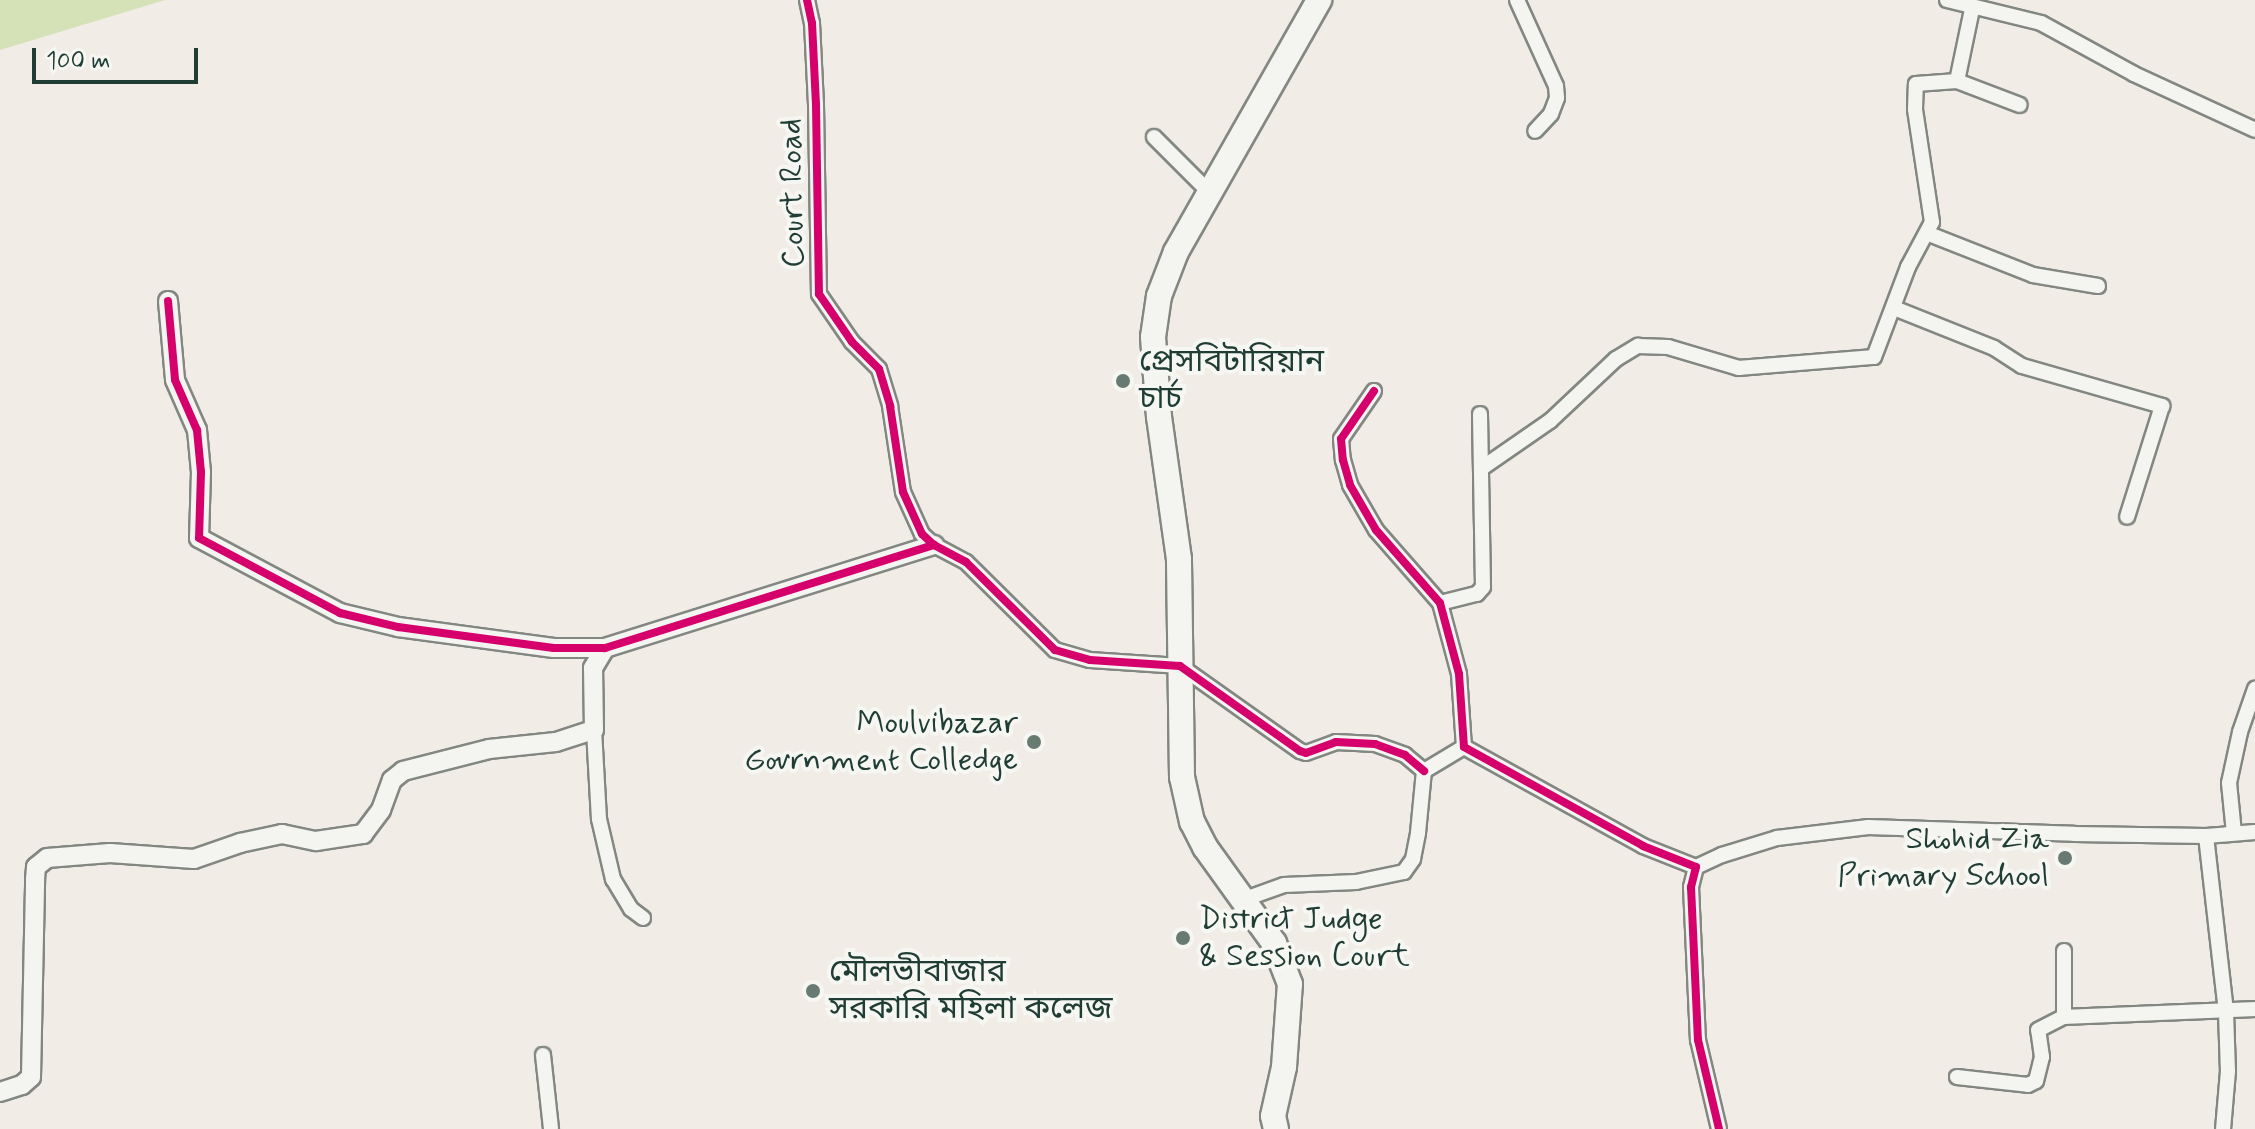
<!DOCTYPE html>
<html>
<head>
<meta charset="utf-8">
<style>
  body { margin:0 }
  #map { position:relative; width:2255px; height:1129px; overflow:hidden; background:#f1ede6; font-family:Mynerve,"Noto Sans Bengali",sans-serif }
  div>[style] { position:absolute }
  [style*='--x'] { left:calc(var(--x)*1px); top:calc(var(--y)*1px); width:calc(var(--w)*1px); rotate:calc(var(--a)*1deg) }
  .green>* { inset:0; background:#d5e1b6 }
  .roads { filter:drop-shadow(2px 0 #838782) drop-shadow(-2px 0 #838782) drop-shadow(0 2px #838782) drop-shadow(0 -2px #838782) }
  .street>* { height:14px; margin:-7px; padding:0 7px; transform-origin:7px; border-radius:7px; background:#f4f4f1 }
  .secondary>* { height:18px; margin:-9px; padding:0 9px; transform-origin:9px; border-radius:9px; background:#f4f4f1 }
  .highway>* { height:24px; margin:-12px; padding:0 12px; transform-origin:12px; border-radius:12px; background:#f4f4f1 }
  .cycleway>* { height:8px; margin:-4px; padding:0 4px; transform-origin:4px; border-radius:4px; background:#d6006c }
  .dots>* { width:22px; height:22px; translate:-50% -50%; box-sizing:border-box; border:4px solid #f6f6f2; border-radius:50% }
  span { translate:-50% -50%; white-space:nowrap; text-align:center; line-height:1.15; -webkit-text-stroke:8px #f6f6f2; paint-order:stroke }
  .street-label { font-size:32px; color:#1f3d34 }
  .poi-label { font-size:32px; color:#1f3d34 }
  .left { translate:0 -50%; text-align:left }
  .right { translate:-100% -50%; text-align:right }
  .scale { position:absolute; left:32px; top:48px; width:166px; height:36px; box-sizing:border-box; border:4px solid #1f3d34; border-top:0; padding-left:10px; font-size:24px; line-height:28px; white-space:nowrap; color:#1f3d34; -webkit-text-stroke:6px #f6f6f2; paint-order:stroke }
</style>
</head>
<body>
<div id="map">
  <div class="green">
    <i style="clip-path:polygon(0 0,165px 0,0 50px)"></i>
  </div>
  <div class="roads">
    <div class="street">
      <i style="--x:807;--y:0;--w:24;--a:78"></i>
      <i style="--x:812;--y:23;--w:82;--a:87.2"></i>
      <i style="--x:816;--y:105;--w:189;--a:89.1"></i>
      <i style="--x:819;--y:294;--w:58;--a:55.5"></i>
      <i style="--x:852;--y:342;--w:38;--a:45"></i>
      <i style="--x:879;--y:369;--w:39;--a:73"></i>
      <i style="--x:890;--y:406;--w:87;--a:81.4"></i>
      <i style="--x:903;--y:492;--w:46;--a:65.7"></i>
      <i style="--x:922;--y:534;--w:16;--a:43"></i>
      <i style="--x:934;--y:545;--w:36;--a:28"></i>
      <i style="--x:966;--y:562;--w:125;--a:44.7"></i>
      <i style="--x:1055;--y:650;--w:36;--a:16"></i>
      <i style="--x:1090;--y:660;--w:90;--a:3.8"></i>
      <i style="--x:1180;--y:666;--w:147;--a:35.3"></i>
      <i style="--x:1300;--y:751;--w:6;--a:18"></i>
      <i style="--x:1306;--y:753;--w:32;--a:-20"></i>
      <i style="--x:1336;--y:742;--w:39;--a:3"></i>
      <i style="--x:1375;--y:744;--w:32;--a:20"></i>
      <i style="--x:1405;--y:755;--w:25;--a:40"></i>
      <i style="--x:1517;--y:0;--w:94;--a:65.6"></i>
      <i style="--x:1556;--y:86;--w:12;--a:85"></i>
      <i style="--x:1557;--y:98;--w:17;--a:111"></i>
      <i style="--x:1551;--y:114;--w:23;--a:133"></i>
      <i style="--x:1947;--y:0;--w:97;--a:13.7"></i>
      <i style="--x:2041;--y:23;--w:106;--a:28.7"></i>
      <i style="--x:2134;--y:74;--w:133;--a:24.8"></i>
      <i style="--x:1957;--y:81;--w:74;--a:-78.2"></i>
      <i style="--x:1154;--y:137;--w:79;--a:45"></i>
      <i style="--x:1929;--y:234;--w:112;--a:21.5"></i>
      <i style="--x:2033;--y:275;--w:66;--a:9.6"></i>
      <i style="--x:1894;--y:308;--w:108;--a:21.8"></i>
      <i style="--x:1994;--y:348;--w:33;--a:33"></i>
      <i style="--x:2022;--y:366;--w:146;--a:15.9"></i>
      <i style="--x:2162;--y:406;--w:116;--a:107.5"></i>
      <i style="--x:1374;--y:391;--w:58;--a:124.5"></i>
      <i style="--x:1341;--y:439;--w:21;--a:85"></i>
      <i style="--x:1343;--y:460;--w:26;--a:74"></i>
      <i style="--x:1350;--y:485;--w:52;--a:60"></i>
      <i style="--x:1376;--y:530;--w:97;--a:48.8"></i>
      <i style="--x:1440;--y:603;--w:73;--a:75"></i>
      <i style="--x:1459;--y:674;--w:73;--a:86.1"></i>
      <i style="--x:1464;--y:747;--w:205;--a:28.9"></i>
      <i style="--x:1643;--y:846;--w:57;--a:21.6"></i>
      <i style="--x:1696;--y:867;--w:21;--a:104"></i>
      <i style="--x:1691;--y:887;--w:153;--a:87.4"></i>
      <i style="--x:1698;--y:1040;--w:91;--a:76.7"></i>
      <i style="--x:1482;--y:468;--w:83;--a:-34.7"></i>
      <i style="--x:1550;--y:421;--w:91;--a:-43.2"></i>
      <i style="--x:1616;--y:359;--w:26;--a:-31"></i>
      <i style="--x:1638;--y:346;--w:30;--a:2"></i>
      <i style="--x:1668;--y:347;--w:74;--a:16.5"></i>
      <i style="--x:1739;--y:368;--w:135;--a:-4.7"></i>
      <i style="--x:1874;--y:357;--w:96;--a:-69.3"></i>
      <i style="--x:1908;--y:267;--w:51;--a:-61.9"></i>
      <i style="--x:1932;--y:222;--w:114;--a:-98.6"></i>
      <i style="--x:1915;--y:109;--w:25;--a:-88"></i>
      <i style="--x:1916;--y:84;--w:41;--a:-4.2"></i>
      <i style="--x:1957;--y:81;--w:67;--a:20.9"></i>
      <i style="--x:1440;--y:603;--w:38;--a:-14"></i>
      <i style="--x:1477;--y:594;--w:9;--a:-49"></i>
      <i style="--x:1483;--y:587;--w:173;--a:-91"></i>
      <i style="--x:594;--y:730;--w:89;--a:86.8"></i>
      <i style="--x:599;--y:819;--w:62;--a:76.9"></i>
      <i style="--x:613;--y:879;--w:35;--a:59"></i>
      <i style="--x:631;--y:909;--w:15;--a:37"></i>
      <i style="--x:2234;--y:833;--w:50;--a:-95.7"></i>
      <i style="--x:2229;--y:783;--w:52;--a:-77.8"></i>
      <i style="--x:2240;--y:732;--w:46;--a:-70.8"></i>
      <i style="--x:2206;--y:836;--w:177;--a:83.5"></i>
      <i style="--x:2226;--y:1012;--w:59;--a:88.1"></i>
      <i style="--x:2228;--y:1071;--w:58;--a:94.9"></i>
      <i style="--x:1696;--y:867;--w:29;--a:-25"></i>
      <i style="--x:1722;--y:855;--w:58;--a:-17.2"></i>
      <i style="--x:1777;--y:838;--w:92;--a:-6.9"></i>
      <i style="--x:1868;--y:827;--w:206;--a:1.9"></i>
      <i style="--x:2074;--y:834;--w:132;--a:0.9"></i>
      <i style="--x:2206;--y:836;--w:49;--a:-4.7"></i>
      <i style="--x:1245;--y:899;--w:41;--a:-19.7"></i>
      <i style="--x:1284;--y:885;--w:72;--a:-2.4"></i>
      <i style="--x:1356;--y:882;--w:49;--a:-11.8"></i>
      <i style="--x:1404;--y:872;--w:16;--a:-55"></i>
      <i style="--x:1413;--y:859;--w:26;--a:-79"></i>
      <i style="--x:1418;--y:833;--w:62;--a:-84.5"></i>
      <i style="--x:1424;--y:771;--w:47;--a:-31"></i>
      <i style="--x:2064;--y:1017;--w:66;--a:-90"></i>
      <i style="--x:543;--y:1055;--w:74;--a:83.8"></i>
      <i style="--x:1957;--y:1077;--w:71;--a:6.4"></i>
      <i style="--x:2028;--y:1085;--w:9;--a:-27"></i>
      <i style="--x:2036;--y:1081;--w:25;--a:-76"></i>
      <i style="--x:2042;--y:1057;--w:27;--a:-98"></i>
      <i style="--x:2038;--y:1030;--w:29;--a:-27"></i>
      <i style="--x:2064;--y:1017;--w:191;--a:-2.4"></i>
    </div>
    <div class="secondary">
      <i style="--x:168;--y:301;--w:79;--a:84.9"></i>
      <i style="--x:175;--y:380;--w:55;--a:66.3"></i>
      <i style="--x:197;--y:430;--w:42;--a:84.6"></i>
      <i style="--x:201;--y:472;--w:66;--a:91.7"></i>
      <i style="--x:199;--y:538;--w:160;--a:28"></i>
      <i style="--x:340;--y:613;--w:60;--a:13.6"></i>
      <i style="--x:398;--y:627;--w:157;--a:7.7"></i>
      <i style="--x:554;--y:648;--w:51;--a:0"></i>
      <i style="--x:605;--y:648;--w:345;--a:-17.4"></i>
      <i style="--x:0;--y:1092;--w:23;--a:-18"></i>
      <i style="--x:22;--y:1085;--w:12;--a:-42"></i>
      <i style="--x:31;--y:1077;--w:198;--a:-88.8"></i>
      <i style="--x:35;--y:879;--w:12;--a:-85"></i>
      <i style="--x:36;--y:867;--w:14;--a:-39"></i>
      <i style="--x:47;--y:858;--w:63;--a:-4.5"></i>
      <i style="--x:110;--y:853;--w:84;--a:4.1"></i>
      <i style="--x:194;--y:859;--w:49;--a:-19.2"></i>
      <i style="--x:240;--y:843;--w:43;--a:-12.1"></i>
      <i style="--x:282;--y:834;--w:35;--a:12"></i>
      <i style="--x:316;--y:841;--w:48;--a:-8.5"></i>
      <i style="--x:363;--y:834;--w:30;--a:-53"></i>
      <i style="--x:381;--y:810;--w:32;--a:-70"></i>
      <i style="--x:392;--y:780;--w:14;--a:-39"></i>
      <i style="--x:403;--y:771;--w:89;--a:-14.3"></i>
      <i style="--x:489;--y:749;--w:67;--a:-6"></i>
      <i style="--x:556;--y:742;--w:40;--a:-18"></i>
      <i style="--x:594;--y:730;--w:62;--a:-90.9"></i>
      <i style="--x:593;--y:668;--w:23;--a:-59"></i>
    </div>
    <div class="highway">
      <i style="--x:1276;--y:1129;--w:13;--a:-103"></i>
      <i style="--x:1273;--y:1116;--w:50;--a:-77.3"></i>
      <i style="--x:1284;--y:1067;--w:83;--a:-85.9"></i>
      <i style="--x:1290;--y:984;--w:44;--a:-111.3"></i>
      <i style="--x:1274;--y:943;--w:118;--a:-125.7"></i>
      <i style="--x:1205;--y:847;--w:28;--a:-117"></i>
      <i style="--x:1192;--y:822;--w:46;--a:-102.5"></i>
      <i style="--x:1182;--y:777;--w:218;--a:-90.8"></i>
      <i style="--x:1179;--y:559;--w:143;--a:-98"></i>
      <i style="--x:1159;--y:417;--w:80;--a:-94.3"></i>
      <i style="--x:1153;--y:337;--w:41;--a:-81.7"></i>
      <i style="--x:1159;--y:296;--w:47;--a:-68.9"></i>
      <i style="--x:1176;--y:252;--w:290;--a:-60.4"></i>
    </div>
  </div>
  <div class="cycleway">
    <i style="--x:807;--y:0;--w:24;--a:78"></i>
    <i style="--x:812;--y:23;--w:82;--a:87.2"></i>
    <i style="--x:816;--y:105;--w:189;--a:89.1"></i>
    <i style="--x:819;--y:294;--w:58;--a:55.5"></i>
    <i style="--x:852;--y:342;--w:38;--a:45"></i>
    <i style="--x:879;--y:369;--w:39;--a:73"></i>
    <i style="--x:890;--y:406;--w:87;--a:81.4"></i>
    <i style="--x:903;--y:492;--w:46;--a:65.7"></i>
    <i style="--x:922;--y:534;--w:16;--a:43"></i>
    <i style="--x:934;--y:545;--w:36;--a:28"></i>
    <i style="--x:966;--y:562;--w:125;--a:44.7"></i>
    <i style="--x:1055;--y:650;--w:36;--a:16"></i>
    <i style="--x:1090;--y:660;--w:90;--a:3.8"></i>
    <i style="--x:1180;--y:666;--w:147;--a:35.3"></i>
    <i style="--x:1300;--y:751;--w:6;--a:18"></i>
    <i style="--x:1306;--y:753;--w:32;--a:-20"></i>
    <i style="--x:1336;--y:742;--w:39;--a:3"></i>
    <i style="--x:1375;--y:744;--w:32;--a:20"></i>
    <i style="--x:1405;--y:755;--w:25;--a:40"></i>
    <i style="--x:168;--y:301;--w:79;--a:84.9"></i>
    <i style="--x:175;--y:380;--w:55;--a:66.3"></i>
    <i style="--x:197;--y:430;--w:42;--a:84.6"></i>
    <i style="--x:201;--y:472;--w:66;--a:91.7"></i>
    <i style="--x:199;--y:538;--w:160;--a:28"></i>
    <i style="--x:340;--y:613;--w:60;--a:13.6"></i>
    <i style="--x:398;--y:627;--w:157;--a:7.7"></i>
    <i style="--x:554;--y:648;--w:51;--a:0"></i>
    <i style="--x:605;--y:648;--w:345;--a:-17.4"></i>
    <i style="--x:1374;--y:391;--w:58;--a:124.5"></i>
    <i style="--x:1341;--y:439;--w:21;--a:85"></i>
    <i style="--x:1343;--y:460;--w:26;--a:74"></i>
    <i style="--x:1350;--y:485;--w:52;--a:60"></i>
    <i style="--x:1376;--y:530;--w:97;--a:48.8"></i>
    <i style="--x:1440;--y:603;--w:73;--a:75"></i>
    <i style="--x:1459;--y:674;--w:73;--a:86.1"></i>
    <i style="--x:1464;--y:747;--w:205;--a:28.9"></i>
    <i style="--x:1643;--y:846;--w:57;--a:21.6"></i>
    <i style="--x:1696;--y:867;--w:21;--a:104"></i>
    <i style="--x:1691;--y:887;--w:153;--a:87.4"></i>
    <i style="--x:1698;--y:1040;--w:91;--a:76.7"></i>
  </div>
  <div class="dots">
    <i style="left:1123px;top:381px;background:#687b72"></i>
    <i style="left:1034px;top:742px;background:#687b72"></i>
    <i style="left:2065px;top:858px;background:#687b72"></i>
    <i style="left:1183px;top:938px;background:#687b72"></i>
    <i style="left:813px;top:991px;background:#687b72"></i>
  </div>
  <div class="street-label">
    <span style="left:793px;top:193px;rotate:-91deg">Court Road</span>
  </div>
  <div class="poi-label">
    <span class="left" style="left:1139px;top:381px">প্রেসবিটারিয়ান<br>চার্চ</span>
    <span class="right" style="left:1018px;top:742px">Moulvibazar<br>Govrnment Colledge</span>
    <span class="right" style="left:2049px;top:858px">Shohid Zia<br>Primary School</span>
    <span class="left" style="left:1199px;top:938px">District Judge<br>&amp; Session Court</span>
    <span class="left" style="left:829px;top:991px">মৌলভীবাজার<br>সরকারি মহিলা কলেজ</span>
  </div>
  <div class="scale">100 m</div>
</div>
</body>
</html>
